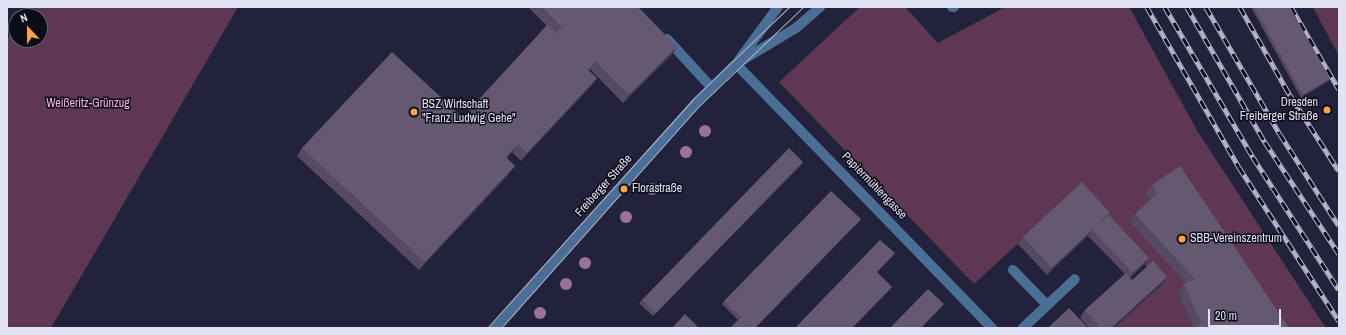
<!DOCTYPE html>
<html>
<head>
<meta charset="utf-8">
<style>
  body { margin:0 }
  #map { position:relative; width:1346px; height:335px; overflow:hidden; background:#22223c; font-family:"Archivo Narrow",sans-serif }
  div>[style] { position:absolute }
  [style*='--x'] { left:calc(var(--x)*1px); top:calc(var(--y)*1px); width:calc(var(--w)*1px); rotate:calc(var(--a)*1deg) }
  .green>* { inset:0; background:#5e3853 }
  .minor>* { height:10px; margin:-5px; padding:0 5px; transform-origin:5px; border-radius:5px; background:#4b6e96 }
  .tram>* { height:1px; margin:-0.5px; padding:0 0.5px; transform-origin:0.5px; border-radius:0.5px; background:#b6b7cb }
  .rail>* { height:4.5px; margin-top:-2.25px; transform-origin:0; background:repeating-linear-gradient(90deg,#0d0d19 0 9px,#b6b7cb 0 18px); box-sizing:border-box; border-block:1px solid #b6b7cb }
  .trees>* { width:12px; height:12px; margin:-6px; border-radius:50%; background:#9a7199 }
  .wall>* { inset:0; background:#564962 }
  .shaded-wall>* { inset:0; background:#3b324c }
  .building>* { inset:0; background:#655972 }
  .dots>* { width:11px; height:11px; translate:-50% -50%; box-sizing:border-box; border:2px solid #0d0d19; border-radius:50% }
  span { translate:-50% -50%; white-space:nowrap; text-align:center; line-height:1.15; -webkit-text-stroke:3px #0d0d19; paint-order:stroke }
  .poi-label { font-size:12px; color:#e1e2f4 }
  .right { translate:-100% -50%; text-align:right }
  .left { translate:0 -50%; text-align:left }
  .park-label { font-size:12px; color:#fdb1e5 }
  .street-label { font-size:12px; color:#e1e2f4 }
  .frame { position:absolute; inset:0; border:8px solid #e1e2f4; pointer-events:none }
  .north { position:absolute; left:8px; top:8px; width:40px; height:40px; box-sizing:border-box; background:#0d0d19; border:1px solid #626271; border-radius:50%; rotate:338deg; font-size:11px; font-weight:700; line-height:16px; text-align:center; color:#e1e2f4 }
  .north::after { content:''; display:block; margin:auto; width:14px; height:18px; background:#f6a246; clip-path:polygon(50% 0,100% 100%,50% 72%,0 100%) }
  .scale { position:absolute; left:1208px; top:309px; width:73px; height:18px; box-sizing:border-box; border:2px solid #e1e2f4; border-top:0; padding-left:5px; font-size:12px; line-height:14px; white-space:nowrap; color:#e1e2f4; -webkit-text-stroke:3px #0d0d19; paint-order:stroke }
</style>
</head>
<body>
<div id="map">
  <div class="green">
    <i style="clip-path:polygon(28px 7px,238px 7px,51px 328px,7px 328px,7px 40px,16px 26px,16px 40px,40px 40px,40px 16px,22px 16px)"></i>
    <i style="clip-path:polygon(860px 7px,905px 7px,938px 43px,1005px 7px,1129px 7px,1198px 132px,1326px 328px,1114px 328px,1162px 284px,1077px 189px,974px 284px,779px 82px)"></i>
    <i style="clip-path:polygon(1313px 7px,1339px 7px,1339px 55px,1334px 47px)"></i>
  </div>
  <div class="minor">
    <i style="--x:952;--y:7;--w:2;--a:0"></i>
    <i style="--x:667;--y:39;--w:67;--a:47.4"></i>
    <i style="--x:739;--y:60;--w:66;--a:-53.7"></i>
    <i style="--x:736;--y:64;--w:368;--a:45.9"></i>
    <i style="--x:1013;--y:270;--w:49;--a:45.8"></i>
    <i style="--x:495;--y:328;--w:300;--a:-48.2"></i>
    <i style="--x:695;--y:104;--w:57;--a:-44.3"></i>
    <i style="--x:736;--y:64;--w:70;--a:-31"></i>
    <i style="--x:796;--y:28;--w:32;--a:-41"></i>
    <i style="--x:1023;--y:328;--w:71;--a:-43.3"></i>
  </div>
  <div class="tram">
    <i style="--x:487;--y:328;--w:308;--a:-48"></i>
    <i style="--x:693;--y:99;--w:133;--a:-43.8"></i>
    <i style="--x:501;--y:328;--w:296;--a:-48.3"></i>
    <i style="--x:698;--y:107;--w:145;--a:-43.6"></i>
  </div>
  <div class="rail">
    <i style="--x:1147;--y:7;--w:185;--a:60.1"></i>
    <i style="--x:1239;--y:167;--w:184;--a:57"></i>
    <i style="--x:1165;--y:7;--w:174;--a:59.6"></i>
    <i style="--x:1253;--y:157;--w:158;--a:57.1"></i>
    <i style="--x:1187;--y:7;--w:156;--a:60"></i>
    <i style="--x:1265;--y:142;--w:134;--a:56.5"></i>
    <i style="--x:1206;--y:7;--w:147;--a:59.8"></i>
    <i style="--x:1280;--y:134;--w:109;--a:57.3"></i>
    <i style="--x:1240;--y:7;--w:101;--a:60.4"></i>
    <i style="--x:1290;--y:95;--w:90;--a:57.2"></i>
    <i style="--x:1291;--y:7;--w:95;--a:59.7"></i>
  </div>
  <div class="trees">
    <i style="left:705px;top:131px"></i>
    <i style="left:686px;top:152px"></i>
    <i style="left:652px;top:189px"></i>
    <i style="left:626px;top:217px"></i>
    <i style="left:585px;top:263px"></i>
    <i style="left:566px;top:284px"></i>
    <i style="left:540px;top:313px"></i>
  </div>
  <div class="wall">
    <i style="clip-path:polygon(528px 7px,638px 7px,677px 47px,672px 55px,623px 103px,590px 69px,588px 70px,597px 78px,591px 86px,521px 161px,512px 152px,507px 158px,509px 174px,419px 270px,297px 156px,302px 148px,471px 125px,474px 121px,467px 114px,473px 106px,547px 26px)"></i>
    <i style="clip-path:polygon(1251px 7px,1290px 7px,1330px 79px,1328px 82px,1301px 98px)"></i>
    <i style="clip-path:polygon(803px 162px,801px 165px,653px 316px,639px 303px,642px 300px)"></i>
    <i style="clip-path:polygon(1152px 185px,1289px 328px,1194px 328px,1178px 292px,1184px 284px,1186px 283px,1130px 222px,1135px 214px,1151px 199px,1146px 193px)"></i>
    <i style="clip-path:polygon(1110px 213px,1109px 215px,1145px 264px,1130px 278px,1132px 280px,1163px 284px,1114px 328px,1089px 328px,1080px 318px,1085px 310px,1125px 274px,1088px 236px,1047px 275px,1018px 244px,1023px 237px)"></i>
    <i style="clip-path:polygon(861px 219px,859px 222px,738px 320px,722px 304px,724px 301px)"></i>
  </div>
  <div class="shaded-wall">
    <i style="clip-path:polygon(677px 47px,672px 55px,623px 103px,629px 95px)"></i>
    <i style="clip-path:polygon(597px 78px,591px 86px,521px 161px,527px 153px)"></i>
    <i style="clip-path:polygon(1330px 79px,1328px 82px,1301px 98px,1303px 95px)"></i>
    <i style="clip-path:polygon(518px 144px,512px 152px,500px 165px,506px 157px)"></i>
    <i style="clip-path:polygon(803px 162px,801px 165px,653px 316px,656px 313px)"></i>
    <i style="clip-path:polygon(515px 166px,509px 174px,419px 270px,425px 262px)"></i>
    <i style="clip-path:polygon(1110px 213px,1105px 220px,1092px 230px,1088px 236px,1047px 275px,1052px 268px)"></i>
    <i style="clip-path:polygon(861px 219px,859px 222px,756px 328px,755px 328px)"></i>
    <i style="clip-path:polygon(895px 253px,893px 256px,875px 275px,877px 272px)"></i>
    <i style="clip-path:polygon(1149px 258px,1145px 264px,1129px 279px,1133px 273px)"></i>
    <i style="clip-path:polygon(1167px 277px,1163px 284px,1114px 328px,1111px 328px)"></i>
    <i style="clip-path:polygon(892px 287px,890px 290px,853px 328px,852px 328px)"></i>
    <i style="clip-path:polygon(944px 304px,942px 307px,921px 328px)"></i>
  </div>
  <div class="building">
    <i style="clip-path:polygon(542px 7px,638px 7px,677px 47px,629px 95px,595px 61px,588px 70px,597px 78px,527px 153px,518px 144px,506px 157px,515px 166px,425px 262px,302px 148px,392px 52px,471px 125px,481px 114px,473px 106px,547px 25px,556px 33px,562px 27px)"></i>
    <i style="clip-path:polygon(1254px 7px,1290px 7px,1330px 79px,1303px 95px)"></i>
    <i style="clip-path:polygon(789px 148px,803px 162px,656px 313px,642px 300px)"></i>
    <i style="clip-path:polygon(1180px 166px,1289px 328px,1196px 328px,1201px 322px,1184px 284px,1195px 279px,1135px 214px,1158px 193px,1152px 185px)"></i>
    <i style="clip-path:polygon(1082px 182px,1110px 213px,1052px 268px,1023px 237px)"></i>
    <i style="clip-path:polygon(831px 191px,861px 219px,755px 328px,730px 328px,741px 317px,724px 301px)"></i>
    <i style="clip-path:polygon(1109px 215px,1149px 258px,1133px 273px,1092px 230px)"></i>
    <i style="clip-path:polygon(880px 240px,895px 253px,877px 272px,892px 287px,852px 328px,795px 328px)"></i>
    <i style="clip-path:polygon(1153px 261px,1167px 277px,1111px 328px,1100px 328px,1085px 310px,1126px 273px,1132px 280px)"></i>
    <i style="clip-path:polygon(928px 289px,944px 304px,921px 328px,890px 328px)"></i>
    <i style="clip-path:polygon(1069px 308px,1088px 328px,1048px 328px)"></i>
    <i style="clip-path:polygon(685px 314px,699px 328px,672px 328px)"></i>
  </div>
  <div class="dots">
    <i style="left:1327px;top:110px;background:#f6a246"></i>
    <i style="left:414px;top:112px;background:#f6a246"></i>
    <i style="left:624px;top:189px;background:#f6a246"></i>
    <i style="left:1182px;top:239px;background:#f6a246"></i>
  </div>
  <div class="poi-label">
    <span class="right" style="left:1318px;top:110px">Dresden<br>Freiberger Straße</span>
    <span class="left" style="left:422px;top:112px">BSZ Wirtschaft<br>"Franz Ludwig Gehe"</span>
    <span class="left" style="left:632px;top:189px">Florastraße</span>
    <span class="left" style="left:1190px;top:239px">SBB-Vereinszentrum</span>
  </div>
  <div class="park-label">
    <span style="left:88px;top:104px">Weißeritz-Grünzug</span>
  </div>
  <div class="street-label">
    <span style="left:604px;top:186px;rotate:-48deg">Freiberger Straße</span>
    <span style="left:874px;top:186px;rotate:46deg">Papiermühlengasse</span>
  </div>
  <div class="frame"></div>
  <div class="north">N</div>
  <div class="scale">20 m</div>
</div>
</body>
</html>
